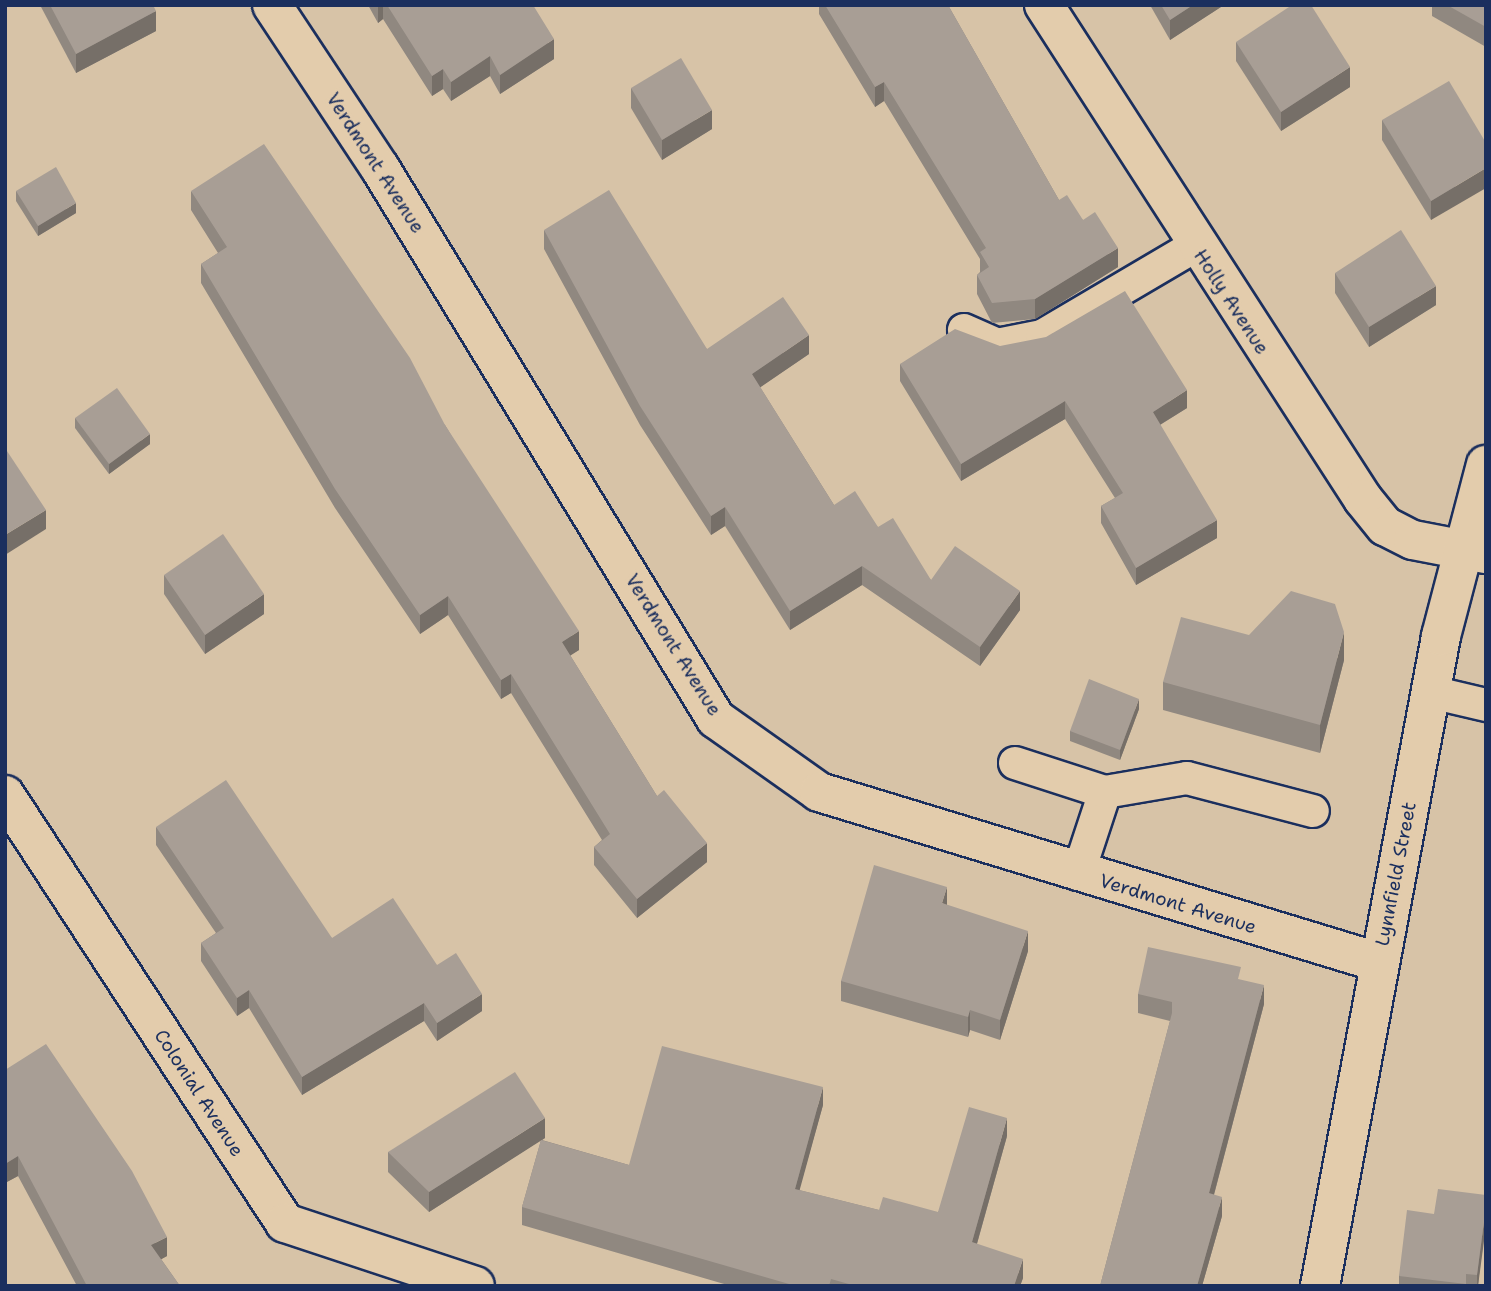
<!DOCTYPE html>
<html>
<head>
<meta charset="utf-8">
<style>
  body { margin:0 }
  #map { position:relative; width:1491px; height:1291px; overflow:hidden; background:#d7c3a7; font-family:"Shantell Sans",sans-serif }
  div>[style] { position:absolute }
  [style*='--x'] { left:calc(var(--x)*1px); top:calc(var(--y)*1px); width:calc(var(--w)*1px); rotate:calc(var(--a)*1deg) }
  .roads { filter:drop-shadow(2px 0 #1b2f5e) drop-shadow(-2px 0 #1b2f5e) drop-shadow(0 2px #1b2f5e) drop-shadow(0 -2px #1b2f5e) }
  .service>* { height:32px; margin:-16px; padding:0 16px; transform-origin:16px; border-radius:16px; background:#e3ccac }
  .minor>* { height:38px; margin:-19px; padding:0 19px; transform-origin:19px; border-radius:19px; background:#e3ccac }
  .primary>* { height:38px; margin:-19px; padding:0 19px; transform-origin:19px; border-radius:19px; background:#e3ccac }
  .wall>* { inset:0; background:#908880 }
  .shaded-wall>* { inset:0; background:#766f68 }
  .building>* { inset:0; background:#a89e95 }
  span { translate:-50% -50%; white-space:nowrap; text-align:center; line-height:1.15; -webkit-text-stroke:6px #e3ccac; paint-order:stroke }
  .street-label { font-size:19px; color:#1b2f5e }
  .frame { position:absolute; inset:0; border:7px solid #1b2f5e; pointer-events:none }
</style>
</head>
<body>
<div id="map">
  <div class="roads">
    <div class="service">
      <i style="--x:964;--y:330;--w:36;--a:24"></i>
      <i style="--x:997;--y:345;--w:46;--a:-11.3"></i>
      <i style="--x:1042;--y:336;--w:178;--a:-30.5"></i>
      <i style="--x:1431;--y:692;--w:57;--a:13.3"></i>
      <i style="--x:1015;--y:763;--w:95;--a:17.9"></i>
      <i style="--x:1078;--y:874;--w:86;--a:-71.8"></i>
      <i style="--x:1105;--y:792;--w:83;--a:-9.7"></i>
      <i style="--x:1187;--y:778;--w:130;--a:14.7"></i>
    </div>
    <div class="minor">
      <i style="--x:272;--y:5;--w:196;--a:56.5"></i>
      <i style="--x:380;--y:168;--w:645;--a:58.63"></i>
      <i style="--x:716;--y:719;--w:126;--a:35.3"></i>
      <i style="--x:819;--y:792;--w:584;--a:16.92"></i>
      <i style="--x:1044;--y:5;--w:588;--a:57.15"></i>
      <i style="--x:1363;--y:499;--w:35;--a:51"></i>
      <i style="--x:1385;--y:526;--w:31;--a:27"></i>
      <i style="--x:1413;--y:540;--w:74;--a:10.9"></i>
      <i style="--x:5;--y:795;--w:511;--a:56.81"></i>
      <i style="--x:285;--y:1223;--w:200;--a:18.3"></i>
    </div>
    <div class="primary">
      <i style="--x:1320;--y:1286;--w:661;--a:-79.45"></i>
      <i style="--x:1441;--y:636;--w:177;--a:-75.3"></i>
    </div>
  </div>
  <div class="wall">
    <i style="clip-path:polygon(40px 5px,153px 5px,156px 31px,76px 73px)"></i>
    <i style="clip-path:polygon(368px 5px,533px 5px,554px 59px,500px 94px,490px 76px,451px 101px,443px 89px,432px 96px,383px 19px,378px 23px)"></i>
    <i style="clip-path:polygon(819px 5px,948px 5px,1059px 200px,1083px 220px,1118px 267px,1035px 319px,992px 323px,977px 294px,977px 275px,980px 272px,980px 259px,884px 101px,875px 107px,819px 14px)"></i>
    <i style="clip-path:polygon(1150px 5px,1224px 5px,1170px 40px)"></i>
    <i style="clip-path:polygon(1432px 5px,1486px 5px,1486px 47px,1432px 16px)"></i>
    <i style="clip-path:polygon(1236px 42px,1350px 87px,1281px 131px,1236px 61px)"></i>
    <i style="clip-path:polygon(631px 88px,712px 129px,662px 160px,631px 108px)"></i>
    <i style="clip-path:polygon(1382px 120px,1486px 143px,1431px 220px,1382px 140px)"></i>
    <i style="clip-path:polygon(16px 191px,76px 213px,38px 236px,16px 201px)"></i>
    <i style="clip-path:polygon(191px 191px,445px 425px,579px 650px,570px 655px,657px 796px,707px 862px,637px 918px,594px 865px,594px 847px,602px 840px,511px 693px,501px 699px,448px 615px,420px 634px,335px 508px,201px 283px,201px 264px,218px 253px,191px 210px)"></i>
    <i style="clip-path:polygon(544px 230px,707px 349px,809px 354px,760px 387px,834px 505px,878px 527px,931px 580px,1020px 610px,980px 666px,862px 585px,790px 630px,725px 526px,711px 535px,640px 425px,544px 249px)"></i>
    <i style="clip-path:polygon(1335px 273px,1436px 305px,1369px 347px,1335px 293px)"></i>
    <i style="clip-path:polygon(1000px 346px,1187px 408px,1160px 425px,1217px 538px,1136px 585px,1101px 523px,1101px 506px,1115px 498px,1065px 419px,961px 481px,900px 381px,900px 364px)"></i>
    <i style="clip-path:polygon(75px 418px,150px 444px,109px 474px,75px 428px)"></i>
    <i style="clip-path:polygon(164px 575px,264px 614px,205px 654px,164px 594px)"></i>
    <i style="clip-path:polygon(1249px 635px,1344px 660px,1320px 753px,1163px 710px,1163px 682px)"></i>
    <i style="clip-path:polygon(1139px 709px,1120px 760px,1070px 741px,1070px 731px)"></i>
    <i style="clip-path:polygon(156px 827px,332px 938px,437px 965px,482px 1011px,437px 1041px,424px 1021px,302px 1095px,249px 1008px,237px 1016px,201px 961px,201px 943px,216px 933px,156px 845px)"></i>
    <i style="clip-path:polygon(947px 905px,1028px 951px,1000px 1040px,970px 1030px,968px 1037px,841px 1001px,841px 981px)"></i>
    <i style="clip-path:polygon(1241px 980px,1264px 1004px,1214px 1195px,1222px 1216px,1202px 1286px,1100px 1286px,1170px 1021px,1138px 1013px,1138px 994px)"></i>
    <i style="clip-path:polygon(5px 1070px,167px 1256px,161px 1259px,180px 1286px,77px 1286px,18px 1176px,5px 1183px)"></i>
    <i style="clip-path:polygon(823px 1105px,799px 1190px,879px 1210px,938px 1212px,1007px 1136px,977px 1244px,1023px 1278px,1020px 1286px,731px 1286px,522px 1225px,522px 1207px,541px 1140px,429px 1212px,388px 1172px,388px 1152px,545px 1138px,542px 1140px,629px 1165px)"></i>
    <i style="clip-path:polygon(1486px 1195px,1478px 1286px,1399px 1286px,1399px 1276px,1434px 1214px)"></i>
  </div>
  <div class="shaded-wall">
    <i style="clip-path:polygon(378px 5px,383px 5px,383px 19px,378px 23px)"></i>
    <i style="clip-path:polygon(1193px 5px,1224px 5px,1170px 40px,1170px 20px)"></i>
    <i style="clip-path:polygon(156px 11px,156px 31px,76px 73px,76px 54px)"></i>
    <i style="clip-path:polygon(554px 39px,554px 59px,500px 94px,500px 75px)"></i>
    <i style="clip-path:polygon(490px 56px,490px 76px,451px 101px,451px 82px)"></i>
    <i style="clip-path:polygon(1350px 67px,1350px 87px,1281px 131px,1281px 112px)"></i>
    <i style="clip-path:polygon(443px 69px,443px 89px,432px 96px,432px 76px)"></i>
    <i style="clip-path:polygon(884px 82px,884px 101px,875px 107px,875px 87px)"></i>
    <i style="clip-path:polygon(712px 110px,712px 129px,662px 160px,662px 140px)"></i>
    <i style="clip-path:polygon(1486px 168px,1486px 188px,1431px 220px,1431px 201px)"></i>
    <i style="clip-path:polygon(76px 203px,76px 213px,38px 236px,38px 226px)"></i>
    <i style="clip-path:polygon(1118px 248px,1118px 267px,1035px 319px,1035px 299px)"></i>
    <i style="clip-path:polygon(1436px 286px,1436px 305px,1369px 347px,1369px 327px)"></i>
    <i style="clip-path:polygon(809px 335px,809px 354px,752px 393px,752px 374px)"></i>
    <i style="clip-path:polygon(1187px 390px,1187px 408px,1153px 429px,1153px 412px)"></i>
    <i style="clip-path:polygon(1065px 401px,1065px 419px,961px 481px,961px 464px)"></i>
    <i style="clip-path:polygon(150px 434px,150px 444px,109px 474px,109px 464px)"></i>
    <i style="clip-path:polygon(725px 507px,725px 526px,711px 535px,711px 516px)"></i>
    <i style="clip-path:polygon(46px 510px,46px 529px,5px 555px,5px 535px)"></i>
    <i style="clip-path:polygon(1217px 520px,1217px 538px,1136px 585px,1136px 568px)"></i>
    <i style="clip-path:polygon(862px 566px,862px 585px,790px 630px,790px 611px)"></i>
    <i style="clip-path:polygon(1020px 591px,1020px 610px,980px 666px,980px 647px)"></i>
    <i style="clip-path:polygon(264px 594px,264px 614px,205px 654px,205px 635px)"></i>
    <i style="clip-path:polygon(448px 596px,448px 615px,420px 634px,420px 615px)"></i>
    <i style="clip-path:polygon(579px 631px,579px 650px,562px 661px,562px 642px)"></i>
    <i style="clip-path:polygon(1344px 632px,1344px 660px,1320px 753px,1320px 725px)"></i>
    <i style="clip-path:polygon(511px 674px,511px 693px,501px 699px,501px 680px)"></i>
    <i style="clip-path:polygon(1139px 699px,1139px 709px,1120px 760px,1120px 750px)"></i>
    <i style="clip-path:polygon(707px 843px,707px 862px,637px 918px,637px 899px)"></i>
    <i style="clip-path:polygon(947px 887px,947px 906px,942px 903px)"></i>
    <i style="clip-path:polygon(1028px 931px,1028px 951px,1000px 1040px,1000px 1020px)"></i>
    <i style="clip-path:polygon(1264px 985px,1264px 1004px,1209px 1213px,1209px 1193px)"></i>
    <i style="clip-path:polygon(249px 990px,249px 1008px,237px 1016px,237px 998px)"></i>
    <i style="clip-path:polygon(482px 994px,482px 1011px,437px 1041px,437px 1023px)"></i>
    <i style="clip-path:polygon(424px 1003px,424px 1021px,302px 1095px,302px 1077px)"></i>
    <i style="clip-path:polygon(970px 1010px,970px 1030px,968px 1037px,968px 1017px)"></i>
    <i style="clip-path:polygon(823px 1087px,823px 1105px,795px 1207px,795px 1189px)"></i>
    <i style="clip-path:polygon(545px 1118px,545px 1138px,429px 1212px,429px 1192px)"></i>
    <i style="clip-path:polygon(1007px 1118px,1007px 1136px,972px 1261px,972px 1242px)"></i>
    <i style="clip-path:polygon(18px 1156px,18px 1176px,5px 1183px,5px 1164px)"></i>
    <i style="clip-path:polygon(1222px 1197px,1222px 1216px,1202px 1286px,1197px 1286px)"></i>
    <i style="clip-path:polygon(1486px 1206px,1486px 1226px,1478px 1286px,1477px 1286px,1477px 1275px)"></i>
    <i style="clip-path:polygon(167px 1237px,167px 1256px,151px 1265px,151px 1245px)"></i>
    <i style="clip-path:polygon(1023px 1259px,1023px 1278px,1020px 1286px,1014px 1286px)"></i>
  </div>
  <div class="building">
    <i style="clip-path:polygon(50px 5px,153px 5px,156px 11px,76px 54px)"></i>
    <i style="clip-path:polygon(387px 5px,533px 5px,554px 39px,500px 75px,490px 56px,451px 82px,443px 69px,432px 76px)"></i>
    <i style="clip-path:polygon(825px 5px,948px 5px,1059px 200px,1067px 195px,1083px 220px,1095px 212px,1118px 248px,1035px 299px,992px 303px,977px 275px,989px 267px,980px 252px,986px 248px,884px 82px,875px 87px)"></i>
    <i style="clip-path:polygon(1161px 5px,1193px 5px,1170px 20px)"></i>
    <i style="clip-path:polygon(1292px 5px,1311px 5px,1350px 67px,1281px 112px,1236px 42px)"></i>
    <i style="clip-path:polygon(1447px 5px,1486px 5px,1486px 27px)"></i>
    <i style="clip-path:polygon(681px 58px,712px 110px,662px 140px,631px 88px)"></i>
    <i style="clip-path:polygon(1449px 81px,1486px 143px,1486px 168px,1431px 201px,1382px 120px)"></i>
    <i style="clip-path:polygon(264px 144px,410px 358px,445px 425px,579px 631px,562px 642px,657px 796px,664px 790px,707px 843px,637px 899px,594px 847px,610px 834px,511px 674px,501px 680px,448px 596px,420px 615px,335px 489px,201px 264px,227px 247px,191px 191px)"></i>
    <i style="clip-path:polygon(56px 167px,76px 203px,38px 226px,16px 191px)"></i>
    <i style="clip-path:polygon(609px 190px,707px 349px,783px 297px,809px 335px,752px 374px,834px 505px,855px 491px,878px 527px,893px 518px,931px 580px,955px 546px,1020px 591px,980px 647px,862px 566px,790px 611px,725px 507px,711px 516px,640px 406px,544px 230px)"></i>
    <i style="clip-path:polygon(1401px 230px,1436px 286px,1369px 327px,1335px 273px)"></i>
    <i style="clip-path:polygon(1125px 291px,1187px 390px,1153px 412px,1217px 520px,1136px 568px,1101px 506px,1123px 493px,1065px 401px,961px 464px,900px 364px,955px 329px,1000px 346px,1046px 337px)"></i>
    <i style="clip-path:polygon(117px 388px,150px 434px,109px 464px,75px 418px)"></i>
    <i style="clip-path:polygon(5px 448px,46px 510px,5px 535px)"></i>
    <i style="clip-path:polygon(223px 534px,264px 594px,205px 635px,164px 575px)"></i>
    <i style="clip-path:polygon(1291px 591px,1335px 604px,1344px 632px,1320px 725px,1163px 682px,1181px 617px,1249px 635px)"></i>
    <i style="clip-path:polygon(1089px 679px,1139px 699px,1120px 750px,1070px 731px)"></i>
    <i style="clip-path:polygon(226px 780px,332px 938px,393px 898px,437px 965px,456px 953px,482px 994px,437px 1023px,424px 1003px,302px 1077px,249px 990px,237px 998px,201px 943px,224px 928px,156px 827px)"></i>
    <i style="clip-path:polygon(874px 865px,947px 887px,942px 903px,1028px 931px,1000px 1020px,970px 1010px,968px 1017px,841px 981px)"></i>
    <i style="clip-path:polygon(1148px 947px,1241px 967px,1238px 979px,1264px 985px,1209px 1193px,1222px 1197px,1197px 1286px,1100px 1286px,1172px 1013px,1172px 1002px,1138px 994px)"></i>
    <i style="clip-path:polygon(46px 1044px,132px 1171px,167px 1237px,151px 1245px,180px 1286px,87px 1286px,18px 1156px,5px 1164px,5px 1070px)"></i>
    <i style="clip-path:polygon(662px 1046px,823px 1087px,795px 1189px,879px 1210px,883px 1197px,938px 1212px,969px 1107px,1007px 1118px,972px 1242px,1023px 1259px,1014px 1286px,856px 1286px,831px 1279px,829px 1286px,796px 1286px,522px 1207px,541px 1140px,629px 1165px)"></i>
    <i style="clip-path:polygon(515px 1072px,545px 1118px,429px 1192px,388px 1152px)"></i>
    <i style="clip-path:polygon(1438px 1189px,1486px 1195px,1486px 1206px,1477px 1275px,1466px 1274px,1466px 1284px,1399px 1276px,1407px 1210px,1434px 1214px)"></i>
  </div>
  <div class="street-label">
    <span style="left:375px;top:163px;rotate:57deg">Verdmont Avenue</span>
    <span style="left:1231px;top:302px;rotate:57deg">Holly Avenue</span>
    <span style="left:673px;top:645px;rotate:58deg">Verdmont Avenue</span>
    <span style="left:1396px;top:874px;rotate:-79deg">Lynnfield Street</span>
    <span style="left:1178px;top:904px;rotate:17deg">Verdmont Avenue</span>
    <span style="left:199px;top:1093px;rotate:57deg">Colonial Avenue</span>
  </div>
  <div class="frame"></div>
</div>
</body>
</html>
